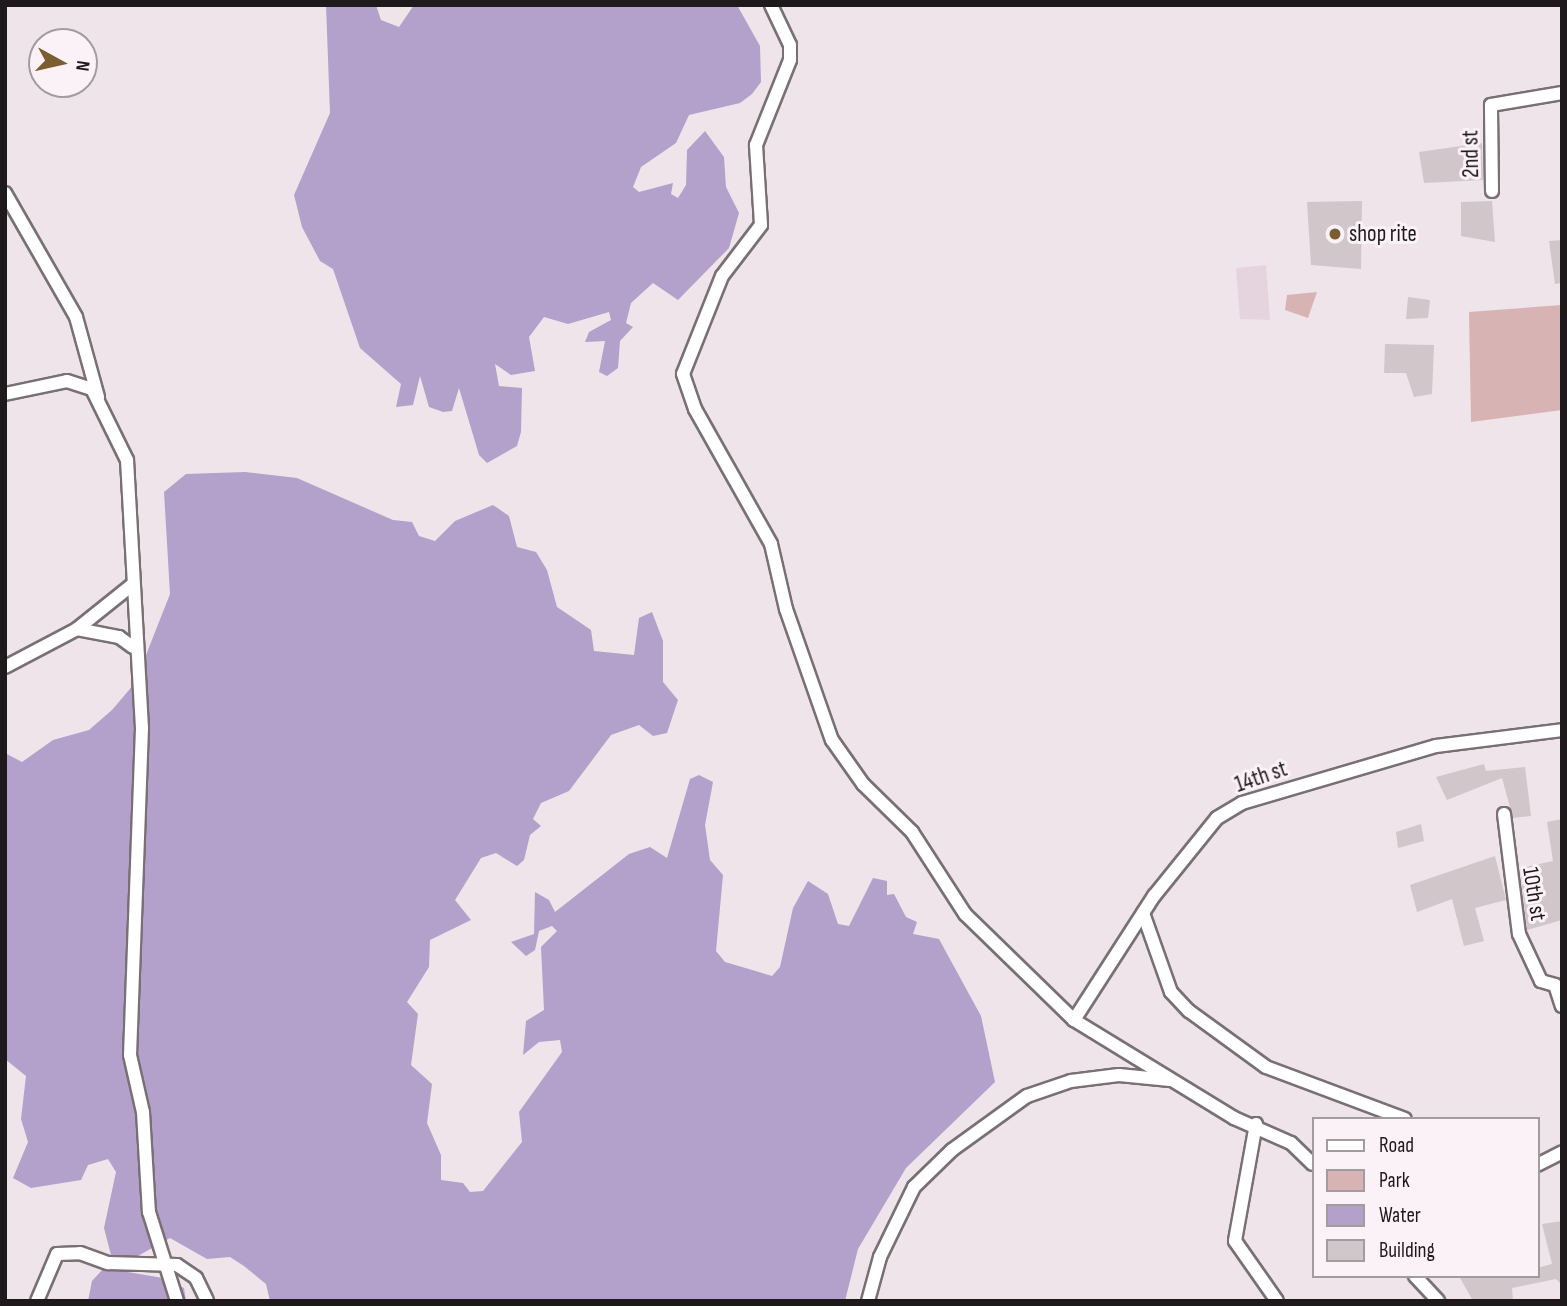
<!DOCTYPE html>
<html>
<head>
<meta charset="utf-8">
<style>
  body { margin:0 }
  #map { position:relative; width:1567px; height:1306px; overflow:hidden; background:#eee4ea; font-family:"Sofia Sans Condensed",sans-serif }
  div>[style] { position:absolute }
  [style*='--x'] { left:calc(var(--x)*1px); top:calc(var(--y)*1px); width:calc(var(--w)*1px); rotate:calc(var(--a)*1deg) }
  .built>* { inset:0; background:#e5d4de }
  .green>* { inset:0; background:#d7b4b3 }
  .water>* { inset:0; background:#b3a0cb }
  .building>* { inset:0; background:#d1c6c9 }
  .roads { filter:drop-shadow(2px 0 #787074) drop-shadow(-2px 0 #787074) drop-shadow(0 2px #787074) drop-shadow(0 -2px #787074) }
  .minor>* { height:12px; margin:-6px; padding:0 6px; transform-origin:6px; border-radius:6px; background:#fff }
  .dots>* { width:19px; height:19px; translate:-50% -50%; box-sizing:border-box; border:4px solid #fbf2f7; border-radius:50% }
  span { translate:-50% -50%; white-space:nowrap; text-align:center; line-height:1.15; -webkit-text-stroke:6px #fbf2f7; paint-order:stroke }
  .street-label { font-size:23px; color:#1e1a1c }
  .poi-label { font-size:23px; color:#1e1a1c }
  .left { translate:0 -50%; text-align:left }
  .frame { position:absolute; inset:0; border:7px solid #1e1a1c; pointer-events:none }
  .legend { position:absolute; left:1312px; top:1117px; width:228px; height:161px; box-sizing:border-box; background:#fbf2f7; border:2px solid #a39c9f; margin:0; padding:9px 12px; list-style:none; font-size:21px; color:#1e1a1c }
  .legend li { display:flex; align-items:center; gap:14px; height:35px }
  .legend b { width:35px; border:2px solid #a39c9f }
  .north { position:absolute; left:28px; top:28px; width:70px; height:70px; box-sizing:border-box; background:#fbf2f7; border:2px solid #a39c9f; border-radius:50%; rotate:98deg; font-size:19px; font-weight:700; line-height:28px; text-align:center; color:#1e1a1c }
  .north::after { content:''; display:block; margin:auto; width:24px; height:32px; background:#7b5d31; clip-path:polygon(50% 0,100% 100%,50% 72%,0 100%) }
</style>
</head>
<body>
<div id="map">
  <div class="built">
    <i style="clip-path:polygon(1266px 265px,1270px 320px,1240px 319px,1236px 268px)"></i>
  </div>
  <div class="green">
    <i style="clip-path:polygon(1317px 292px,1308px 318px,1285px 310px,1287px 295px)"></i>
    <i style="clip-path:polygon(1562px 305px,1562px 410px,1471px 422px,1469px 312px)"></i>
  </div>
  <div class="water">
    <i style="clip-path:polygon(326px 5px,376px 5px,381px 20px,399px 27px,414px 5px,737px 5px,760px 46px,761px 82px,752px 94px,740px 103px,689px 115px,676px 143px,641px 167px,633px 187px,639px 192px,673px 183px,671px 194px,678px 198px,686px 185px,687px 150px,705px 131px,724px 157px,726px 187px,739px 213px,729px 248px,678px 300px,653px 283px,631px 303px,626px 323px,633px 327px,620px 341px,618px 368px,607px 376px,599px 372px,605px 341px,585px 342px,589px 332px,611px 320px,609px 312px,568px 324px,544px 317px,529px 337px,535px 371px,511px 375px,495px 364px,499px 386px,522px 388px,521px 432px,517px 446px,487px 463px,479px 455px,459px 388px,452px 411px,443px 412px,429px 407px,420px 376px,413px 405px,396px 407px,401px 384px,360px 348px,333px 269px,320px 261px,302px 227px,294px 195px,330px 113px)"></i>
    <i style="clip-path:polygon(245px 472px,297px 478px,393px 520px,412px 522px,419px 536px,435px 541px,455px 521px,493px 505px,509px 516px,517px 547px,536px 552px,547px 570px,557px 607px,591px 630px,594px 651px,634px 655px,639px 618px,652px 612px,663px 641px,663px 682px,678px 700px,667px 733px,653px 736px,639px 725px,611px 735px,569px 791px,541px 803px,533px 819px,541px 826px,530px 835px,524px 860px,517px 866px,496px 853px,481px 858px,455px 900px,471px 920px,430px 940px,429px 967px,407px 1002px,418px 1014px,411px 1065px,432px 1084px,427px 1123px,441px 1155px,441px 1180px,463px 1183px,470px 1192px,483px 1191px,522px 1142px,519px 1112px,562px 1052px,560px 1040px,539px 1042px,523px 1055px,526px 1021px,544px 1010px,541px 947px,557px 931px,552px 926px,539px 931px,535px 950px,526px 956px,511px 942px,534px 934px,535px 892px,549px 900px,555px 912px,629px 854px,650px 847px,667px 858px,690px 779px,699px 775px,713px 782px,705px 825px,710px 860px,723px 875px,716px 951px,725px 962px,772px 976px,780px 967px,793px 908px,808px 881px,828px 894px,838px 924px,849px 926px,873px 878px,887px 881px,887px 895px,894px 894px,906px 917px,917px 922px,913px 934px,939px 939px,981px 1016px,995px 1082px,906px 1168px,858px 1249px,845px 1301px,270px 1301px,266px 1284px,244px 1266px,230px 1257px,207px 1259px,170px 1238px,127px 1262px,111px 1255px,104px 1228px,116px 1172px,108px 1159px,88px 1165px,81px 1180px,31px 1188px,13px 1178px,28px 1142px,21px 1119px,26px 1076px,5px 1059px,5px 753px,22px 762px,53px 740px,89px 730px,112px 710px,135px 683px,170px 594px,164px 492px,186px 474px)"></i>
    <i style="clip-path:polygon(104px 1268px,163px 1278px,184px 1288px,186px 1301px,88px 1301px,92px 1281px)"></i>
  </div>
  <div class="building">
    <i style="clip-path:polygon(1482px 143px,1483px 180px,1424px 183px,1419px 152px)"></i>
    <i style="clip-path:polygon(1362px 201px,1361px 269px,1311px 265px,1307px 202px)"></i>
    <i style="clip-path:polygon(1492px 201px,1495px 242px,1461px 236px,1461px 202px)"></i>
    <i style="clip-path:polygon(1562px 240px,1562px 283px,1555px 284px,1549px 241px)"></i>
    <i style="clip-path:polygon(1408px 297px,1430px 300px,1428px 318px,1406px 319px)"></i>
    <i style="clip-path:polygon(1385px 344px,1434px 345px,1432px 394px,1414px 397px,1406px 373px,1384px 373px)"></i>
    <i style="clip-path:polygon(1484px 764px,1486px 771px,1525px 767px,1531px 816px,1513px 818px,1502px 778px,1447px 800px,1436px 777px)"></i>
    <i style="clip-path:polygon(1562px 819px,1562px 920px,1527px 930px,1520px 868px,1553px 861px,1547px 822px)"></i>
    <i style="clip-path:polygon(1421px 824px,1424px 841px,1398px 848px,1396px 832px)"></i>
    <i style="clip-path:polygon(1495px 856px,1506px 900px,1475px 908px,1484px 941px,1464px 946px,1452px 899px,1417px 912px,1410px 885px)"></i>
    <i style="clip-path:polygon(1562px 1221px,1562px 1285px,1556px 1279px,1512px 1288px,1513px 1301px,1473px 1301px,1459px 1276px,1537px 1276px,1537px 1268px,1552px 1264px,1542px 1224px)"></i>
  </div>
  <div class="roads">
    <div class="minor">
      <i style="--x:771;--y:5;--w:44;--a:64.6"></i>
      <i style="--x:790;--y:45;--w:15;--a:90"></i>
      <i style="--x:790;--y:60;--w:92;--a:111.8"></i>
      <i style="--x:756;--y:145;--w:80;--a:86.4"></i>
      <i style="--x:761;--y:225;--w:64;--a:127.4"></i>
      <i style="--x:722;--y:276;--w:105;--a:111.7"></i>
      <i style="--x:683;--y:374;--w:37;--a:71"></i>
      <i style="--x:695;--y:409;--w:155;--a:60.6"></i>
      <i style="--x:771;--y:544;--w:67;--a:77"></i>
      <i style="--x:786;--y:609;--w:139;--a:70.7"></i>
      <i style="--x:832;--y:740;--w:54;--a:54.8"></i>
      <i style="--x:863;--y:784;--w:69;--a:44.4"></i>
      <i style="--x:912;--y:832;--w:98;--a:57.1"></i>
      <i style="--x:965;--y:914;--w:152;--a:44.2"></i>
      <i style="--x:1074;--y:1020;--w:188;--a:31.5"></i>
      <i style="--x:1234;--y:1118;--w:62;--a:23.7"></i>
      <i style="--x:1291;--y:1143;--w:30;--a:44"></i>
      <i style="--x:1492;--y:191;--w:86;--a:-90.7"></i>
      <i style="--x:1491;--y:105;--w:72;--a:-9.6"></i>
      <i style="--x:5;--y:193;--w:143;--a:60.2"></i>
      <i style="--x:76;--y:317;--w:83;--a:74.6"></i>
      <i style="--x:5;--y:394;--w:63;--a:-11.8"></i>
      <i style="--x:67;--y:381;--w:26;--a:18"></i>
      <i style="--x:92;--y:389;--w:79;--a:63.8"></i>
      <i style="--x:127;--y:460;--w:268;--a:86.8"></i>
      <i style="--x:142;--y:728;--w:327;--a:92.1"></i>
      <i style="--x:130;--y:1055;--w:58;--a:77.2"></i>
      <i style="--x:143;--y:1112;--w:100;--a:86.6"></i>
      <i style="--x:149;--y:1212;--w:93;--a:72.5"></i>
      <i style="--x:77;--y:629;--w:43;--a:10.8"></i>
      <i style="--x:119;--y:637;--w:17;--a:36"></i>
      <i style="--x:5;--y:667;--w:81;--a:-27.8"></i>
      <i style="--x:77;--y:629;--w:70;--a:-38.7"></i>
      <i style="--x:1504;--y:814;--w:121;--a:82.9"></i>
      <i style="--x:1519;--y:934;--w:52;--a:64.9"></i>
      <i style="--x:1541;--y:981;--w:15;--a:16"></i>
      <i style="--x:1555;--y:985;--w:22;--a:72"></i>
      <i style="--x:1143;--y:913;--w:84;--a:70.5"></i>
      <i style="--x:1171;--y:992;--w:26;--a:47"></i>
      <i style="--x:1189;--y:1011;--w:95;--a:36"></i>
      <i style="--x:1266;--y:1067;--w:148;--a:20.5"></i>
      <i style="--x:1074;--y:1020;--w:148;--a:-57.2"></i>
      <i style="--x:1154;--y:896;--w:100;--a:-51.1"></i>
      <i style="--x:1217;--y:818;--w:29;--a:-31"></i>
      <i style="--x:1242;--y:803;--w:202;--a:-16.4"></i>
      <i style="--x:1436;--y:746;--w:127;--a:-7.2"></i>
      <i style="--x:1256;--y:1124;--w:119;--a:100.2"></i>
      <i style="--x:1235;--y:1241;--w:73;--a:55"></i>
      <i style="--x:1537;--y:1165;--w:28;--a:-27"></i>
      <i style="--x:1415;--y:1276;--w:34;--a:47"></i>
      <i style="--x:37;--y:1301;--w:51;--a:-66.9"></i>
      <i style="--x:57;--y:1254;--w:23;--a:-2"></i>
      <i style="--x:80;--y:1253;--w:30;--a:20"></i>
      <i style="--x:108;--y:1263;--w:69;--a:1.7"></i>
      <i style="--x:177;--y:1265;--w:23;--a:34"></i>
      <i style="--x:196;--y:1278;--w:25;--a:64"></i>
      <i style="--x:868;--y:1301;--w:46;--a:-74.7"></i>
      <i style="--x:880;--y:1257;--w:78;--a:-64.1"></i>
      <i style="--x:914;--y:1187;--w:53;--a:-44.2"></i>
      <i style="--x:952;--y:1150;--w:92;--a:-35.8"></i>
      <i style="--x:1027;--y:1096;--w:46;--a:-18.8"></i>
      <i style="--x:1071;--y:1081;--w:48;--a:-7.1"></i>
      <i style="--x:1119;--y:1075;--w:51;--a:5.6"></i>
    </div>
  </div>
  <div class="dots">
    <i style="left:1335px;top:234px;background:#7b5d31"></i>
  </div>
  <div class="street-label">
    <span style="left:1471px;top:154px;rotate:-91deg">2nd st</span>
    <span style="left:1261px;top:777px;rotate:-19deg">14th st</span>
    <span style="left:1534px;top:894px;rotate:81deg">10th st</span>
  </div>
  <div class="poi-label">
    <span class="left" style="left:1349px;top:234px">shop rite</span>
  </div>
  <div class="frame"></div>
  <ul class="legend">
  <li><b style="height:9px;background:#fff"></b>Road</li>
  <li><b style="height:19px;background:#d7b4b3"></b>Park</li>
  <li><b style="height:19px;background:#b3a0cb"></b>Water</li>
  <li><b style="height:19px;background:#d1c6c9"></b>Building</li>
  </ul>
  <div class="north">N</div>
</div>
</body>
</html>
